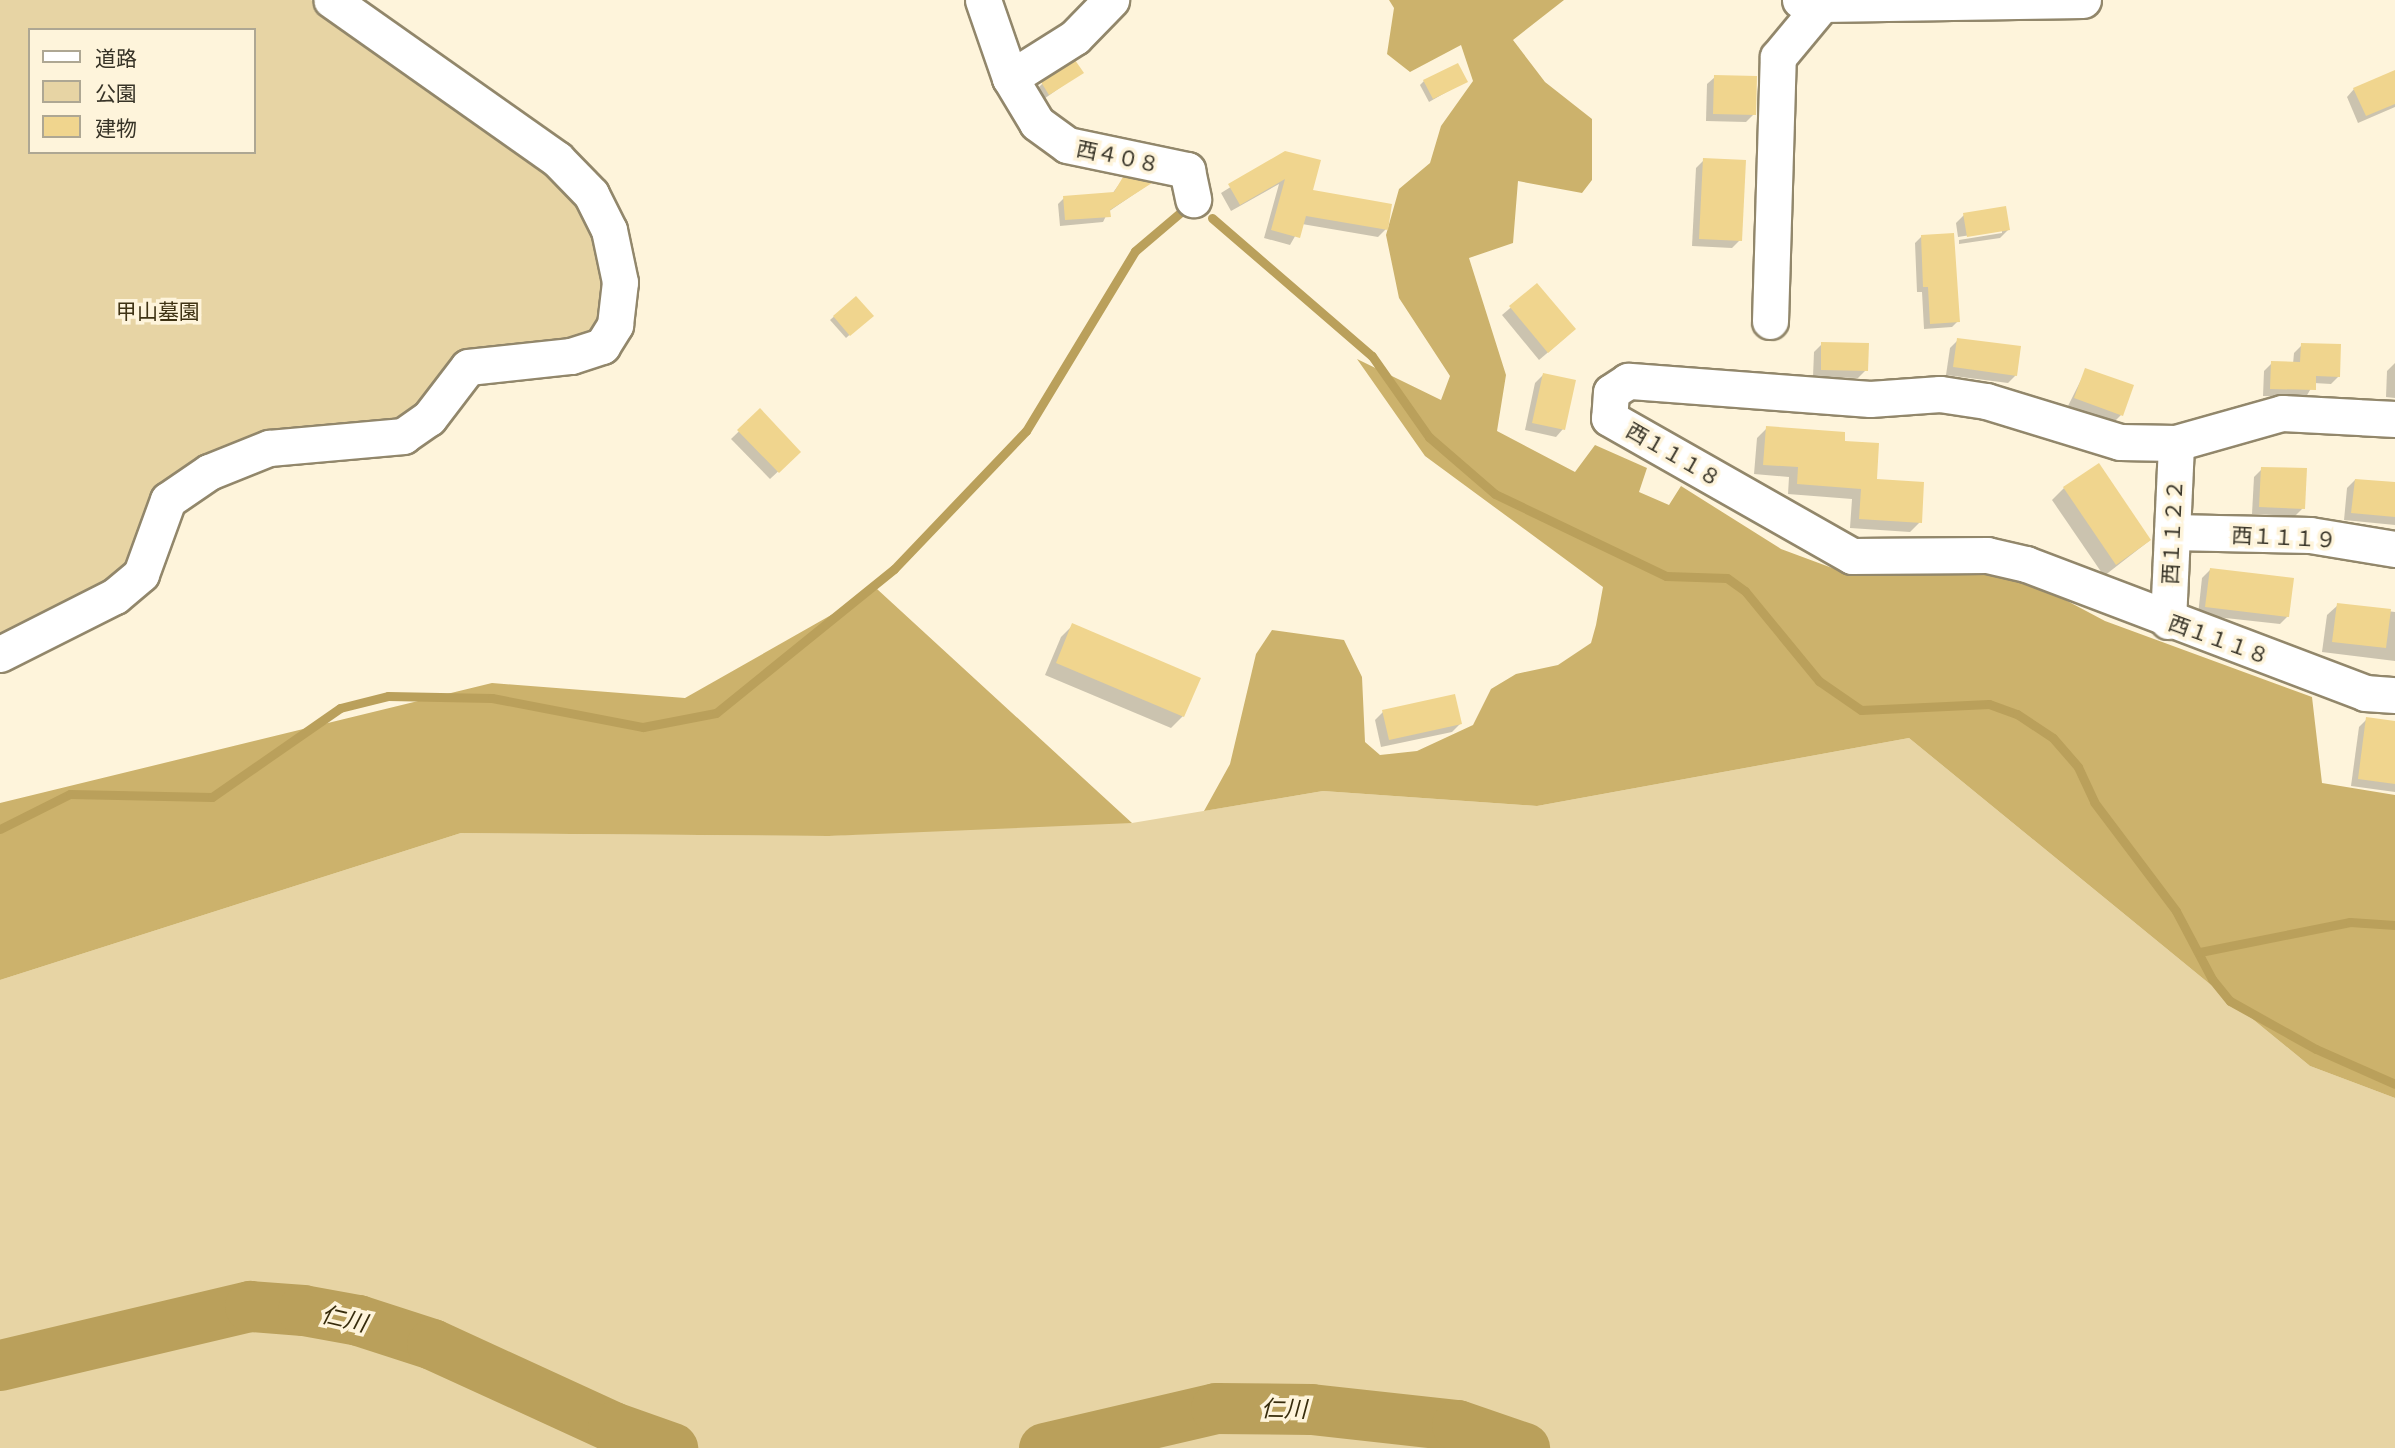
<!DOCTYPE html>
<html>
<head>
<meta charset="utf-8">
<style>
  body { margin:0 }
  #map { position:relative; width:2395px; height:1448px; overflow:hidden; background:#fef4db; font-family:Ubuntu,"Noto Sans JP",sans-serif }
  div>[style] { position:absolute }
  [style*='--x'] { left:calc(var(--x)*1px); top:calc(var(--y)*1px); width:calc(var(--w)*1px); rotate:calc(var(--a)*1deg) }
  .green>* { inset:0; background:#e7d4a4 }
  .forest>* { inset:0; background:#ccb26c }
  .shadow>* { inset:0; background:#0003 }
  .stream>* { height:9px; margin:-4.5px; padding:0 4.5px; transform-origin:4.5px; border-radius:4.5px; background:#baa05b }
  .river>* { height:51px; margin:-25.5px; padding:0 25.5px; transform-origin:25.5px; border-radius:25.5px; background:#baa05b }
  .building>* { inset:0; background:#f0d58e }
  .roads { filter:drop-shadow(2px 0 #92876b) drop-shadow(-2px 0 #92876b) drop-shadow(0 2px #92876b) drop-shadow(0 -2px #92876b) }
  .minor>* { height:35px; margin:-17.5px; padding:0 17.5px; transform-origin:17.5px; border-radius:17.5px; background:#fff }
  span { translate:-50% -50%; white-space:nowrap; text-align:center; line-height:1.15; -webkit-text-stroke:7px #fef4db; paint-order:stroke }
  .street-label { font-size:21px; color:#373327 }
  .park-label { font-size:21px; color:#3f3314 }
  .water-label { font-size:23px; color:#372c0c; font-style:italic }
  .legend { position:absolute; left:28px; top:28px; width:228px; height:126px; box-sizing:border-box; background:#fef4db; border:2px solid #aea793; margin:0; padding:9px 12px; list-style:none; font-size:21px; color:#373327 }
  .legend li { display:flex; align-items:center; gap:14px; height:35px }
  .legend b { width:35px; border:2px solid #aea793 }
</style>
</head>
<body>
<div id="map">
  <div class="green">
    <i style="clip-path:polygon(evenodd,0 0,311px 0,361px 31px,580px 199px,611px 283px,594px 339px,466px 357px,399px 426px,203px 463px,129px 569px,0 646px,0 0,30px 30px,254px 30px,254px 152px,30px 152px,30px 30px)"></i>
    <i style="clip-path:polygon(1909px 738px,2310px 1066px,2395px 1098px,2395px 1448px,0 1448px,0 980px,461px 833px,829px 836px,1078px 821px,1132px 823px,1323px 791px,1537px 806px)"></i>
  </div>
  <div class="forest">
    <i style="clip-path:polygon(1389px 0,1564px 0,1513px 40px,1545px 82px,1592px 119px,1592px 180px,1582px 193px,1518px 181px,1513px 243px,1469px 258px,1506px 375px,1497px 431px,1575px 472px,1595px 445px,1647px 468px,1639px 492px,1669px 505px,1681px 486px,1781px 549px,1843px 572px,1987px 572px,2039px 586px,2105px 621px,2312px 697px,2322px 783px,2395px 795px,2395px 1098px,2310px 1066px,1909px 738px,1537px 806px,1323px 791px,1204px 811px,1230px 764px,1256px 654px,1272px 630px,1344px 640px,1362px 677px,1365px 742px,1380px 755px,1417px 751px,1473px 725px,1491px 689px,1516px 674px,1558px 665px,1591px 643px,1596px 625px,1603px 587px,1425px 456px,1357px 359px,1441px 400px,1450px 376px,1399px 298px,1386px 235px,1399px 189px,1430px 163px,1441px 126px,1473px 81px,1461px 45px,1410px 72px,1387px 54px,1394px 8px)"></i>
    <i style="clip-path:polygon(877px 589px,1132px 823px,829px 836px,461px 833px,0 980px,0 803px,492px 683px,685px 698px)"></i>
  </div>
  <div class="shadow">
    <i style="clip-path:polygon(1081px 73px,1041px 101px,1035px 91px,1043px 83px)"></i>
    <i style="clip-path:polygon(2395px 76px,2395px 107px,2358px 123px,2347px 97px,2354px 89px)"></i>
    <i style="clip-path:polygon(1715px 77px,1754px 114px,1746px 122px,1706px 121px,1707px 84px)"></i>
    <i style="clip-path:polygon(1424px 81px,1466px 81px,1429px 102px,1420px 85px)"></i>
    <i style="clip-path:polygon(1285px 153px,1311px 192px,1386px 229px,1378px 237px,1302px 224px,1290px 245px,1264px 238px,1279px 184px,1231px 211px,1221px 193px)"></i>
    <i style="clip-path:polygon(1704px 160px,1740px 240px,1732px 248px,1692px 246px,1696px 168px)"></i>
    <i style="clip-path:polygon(1123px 179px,1149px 184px,1108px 212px,1103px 222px,1060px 226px,1058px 204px,1064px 198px,1112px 194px)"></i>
    <i style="clip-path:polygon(1964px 215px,2008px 230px,2000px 238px,1959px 244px,1959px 240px,2002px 233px,2002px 230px,1958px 237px,1956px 223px)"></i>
    <i style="clip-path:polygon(1922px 236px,1958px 321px,1952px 327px,1924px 329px,1922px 292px,1917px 292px,1915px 243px)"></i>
    <i style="clip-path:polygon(1537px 285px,1566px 337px,1539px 360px,1502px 315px)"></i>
    <i style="clip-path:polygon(855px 298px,871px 316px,846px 338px,830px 320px)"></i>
    <i style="clip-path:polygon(1958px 340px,2016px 375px,2008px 383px,1946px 375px,1950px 348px)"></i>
    <i style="clip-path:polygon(1822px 344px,1866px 370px,1858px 378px,1813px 377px,1814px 352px)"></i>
    <i style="clip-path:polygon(2302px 345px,2339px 376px,2331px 384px,2314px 383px,2306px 397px,2263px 396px,2264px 371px,2272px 363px,2293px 364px,2294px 353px)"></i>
    <i style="clip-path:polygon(2395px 363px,2395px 398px,2386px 397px,2387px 371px)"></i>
    <i style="clip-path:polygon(2086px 370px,2121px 415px,2113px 423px,2068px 406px)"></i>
    <i style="clip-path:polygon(1543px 375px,1563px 429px,1556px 437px,1525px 430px,1535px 383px)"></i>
    <i style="clip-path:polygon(760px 411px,799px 452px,770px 479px,731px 439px)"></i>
    <i style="clip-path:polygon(1767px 428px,1875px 481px,1920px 522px,1910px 532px,1850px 528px,1852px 499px,1788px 494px,1789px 477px,1754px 474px,1757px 438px)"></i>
    <i style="clip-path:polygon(2262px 469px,2303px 508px,2295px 516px,2252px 514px,2254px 477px)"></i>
    <i style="clip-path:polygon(2355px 480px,2395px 484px,2395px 525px,2344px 520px,2347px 488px)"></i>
    <i style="clip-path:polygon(2064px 488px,2149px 541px,2104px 576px,2052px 500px)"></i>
    <i style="clip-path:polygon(2210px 570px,2288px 616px,2280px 624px,2198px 615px,2202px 578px)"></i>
    <i style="clip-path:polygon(2338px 605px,2395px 612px,2395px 661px,2322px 652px,2327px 615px)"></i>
    <i style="clip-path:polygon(1073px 625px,1183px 716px,1171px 728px,1045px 675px,1061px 637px)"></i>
    <i style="clip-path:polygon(1383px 712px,1460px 724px,1452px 732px,1381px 747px,1375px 720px)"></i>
    <i style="clip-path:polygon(2367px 719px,2395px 723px,2395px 792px,2351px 786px,2359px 727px)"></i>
  </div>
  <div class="stream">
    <i style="--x:1212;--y:218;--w:211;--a:40.8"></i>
    <i style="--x:1372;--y:356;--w:99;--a:54.9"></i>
    <i style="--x:1429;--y:437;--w:87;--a:40.8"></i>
    <i style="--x:1495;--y:494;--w:190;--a:25.6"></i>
    <i style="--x:1666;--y:576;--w:61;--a:1.9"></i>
    <i style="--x:1727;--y:578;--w:22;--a:36"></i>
    <i style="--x:1745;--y:591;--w:117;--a:50.6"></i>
    <i style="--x:1819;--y:681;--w:51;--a:34.6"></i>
    <i style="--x:1861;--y:710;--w:128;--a:-2.7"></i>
    <i style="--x:1989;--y:704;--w:30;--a:20"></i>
    <i style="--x:2017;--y:714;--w:43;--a:33.7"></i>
    <i style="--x:2053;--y:738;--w:38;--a:49"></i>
    <i style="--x:2078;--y:767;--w:38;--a:65"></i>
    <i style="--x:2094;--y:802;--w:136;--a:53"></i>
    <i style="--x:2176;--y:911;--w:77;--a:62.1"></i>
    <i style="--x:2212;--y:979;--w:28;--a:51"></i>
    <i style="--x:2230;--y:1001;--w:98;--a:29.2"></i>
    <i style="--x:2316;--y:1049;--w:86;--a:23.9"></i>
    <i style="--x:0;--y:829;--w:78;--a:-26.6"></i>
    <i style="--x:70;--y:794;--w:142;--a:1.2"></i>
    <i style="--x:212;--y:797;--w:156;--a:-34.8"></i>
    <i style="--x:340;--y:708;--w:49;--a:-14"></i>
    <i style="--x:388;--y:696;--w:104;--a:1.1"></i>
    <i style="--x:492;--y:698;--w:154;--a:10.9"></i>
    <i style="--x:643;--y:727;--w:74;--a:-10.9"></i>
    <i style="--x:716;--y:713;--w:229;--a:-39"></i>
    <i style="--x:894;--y:569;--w:191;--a:-46.3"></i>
    <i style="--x:1026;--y:431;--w:210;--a:-58.8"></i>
    <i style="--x:1135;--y:251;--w:60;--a:-40.3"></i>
    <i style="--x:2200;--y:952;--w:153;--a:-11.3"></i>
    <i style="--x:2350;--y:922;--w:45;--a:3.8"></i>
  </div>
  <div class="river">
    <i style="--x:0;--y:1365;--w:257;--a:-13.3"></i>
    <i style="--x:250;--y:1306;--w:53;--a:4.3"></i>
    <i style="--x:303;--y:1310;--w:56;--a:10.3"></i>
    <i style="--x:358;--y:1320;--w:78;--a:18"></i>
    <i style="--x:432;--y:1344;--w:199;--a:24.6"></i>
    <i style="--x:613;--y:1427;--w:63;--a:19.6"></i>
    <i style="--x:1044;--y:1448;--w:177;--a:-13.1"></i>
    <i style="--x:1216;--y:1408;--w:95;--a:0.6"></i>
    <i style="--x:1311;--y:1409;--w:147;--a:6.3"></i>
    <i style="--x:1457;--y:1425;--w:71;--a:18.9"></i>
  </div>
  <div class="building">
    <i style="clip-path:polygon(1075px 60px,1084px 73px,1049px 95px,1041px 82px)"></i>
    <i style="clip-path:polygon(1458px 63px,1468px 82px,1433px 99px,1423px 80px)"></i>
    <i style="clip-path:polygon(2395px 70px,2395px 104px,2366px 116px,2353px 88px)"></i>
    <i style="clip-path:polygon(1714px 75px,1757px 76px,1756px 115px,1713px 114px)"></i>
    <i style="clip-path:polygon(1285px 151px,1321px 160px,1313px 190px,1392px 204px,1388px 230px,1306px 216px,1300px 238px,1271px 230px,1285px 179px,1240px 205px,1228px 184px)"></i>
    <i style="clip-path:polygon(1703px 158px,1746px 160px,1742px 241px,1699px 239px)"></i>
    <i style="clip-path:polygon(1123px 177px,1152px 183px,1110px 210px,1111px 217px,1065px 220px,1063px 196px,1114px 192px)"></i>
    <i style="clip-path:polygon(2006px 206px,2010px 230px,1967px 237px,1963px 213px)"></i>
    <i style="clip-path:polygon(1954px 233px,1960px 322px,1930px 324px,1928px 287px,1923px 287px,1921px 235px)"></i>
    <i style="clip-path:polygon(1537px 283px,1576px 329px,1548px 353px,1509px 306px)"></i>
    <i style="clip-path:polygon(856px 296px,874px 316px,850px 336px,833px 316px)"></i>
    <i style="clip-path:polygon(1957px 338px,2021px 346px,2017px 376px,1953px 367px)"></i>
    <i style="clip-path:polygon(1821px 342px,1869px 343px,1868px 371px,1821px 370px)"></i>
    <i style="clip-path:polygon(2301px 343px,2341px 344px,2340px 377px,2316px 376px,2316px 390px,2270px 389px,2271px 361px,2300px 362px)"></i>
    <i style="clip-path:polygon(2085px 368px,2134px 385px,2123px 416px,2074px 398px)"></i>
    <i style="clip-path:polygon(1543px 373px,1576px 380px,1565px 430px,1532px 423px)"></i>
    <i style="clip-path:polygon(760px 408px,801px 452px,779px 473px,737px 430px)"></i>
    <i style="clip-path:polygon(1766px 426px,1845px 432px,1845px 441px,1879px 443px,1877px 479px,1924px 482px,1922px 523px,1859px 519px,1861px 489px,1797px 484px,1798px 467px,1763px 465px)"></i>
    <i style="clip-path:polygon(2099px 463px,2151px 540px,2116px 565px,2063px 487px)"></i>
    <i style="clip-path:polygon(2261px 467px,2307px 468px,2305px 509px,2259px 507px)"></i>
    <i style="clip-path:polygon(2355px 479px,2395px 482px,2395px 517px,2351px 513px)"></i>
    <i style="clip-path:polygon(2210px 568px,2294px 578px,2289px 617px,2205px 607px)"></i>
    <i style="clip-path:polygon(2337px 603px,2391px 609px,2386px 648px,2332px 642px)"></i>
    <i style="clip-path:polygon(1072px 623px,1201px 678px,1184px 717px,1056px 663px)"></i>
    <i style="clip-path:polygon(1455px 694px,1462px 724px,1389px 740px,1382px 710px)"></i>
    <i style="clip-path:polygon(2366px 717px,2395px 721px,2395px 784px,2358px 779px)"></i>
  </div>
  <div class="roads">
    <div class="minor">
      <i style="--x:983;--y:0;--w:83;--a:70.9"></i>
      <i style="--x:1010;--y:78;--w:52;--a:59"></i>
      <i style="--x:1037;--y:123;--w:37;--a:36"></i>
      <i style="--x:1067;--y:145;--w:123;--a:11.8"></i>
      <i style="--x:1187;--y:170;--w:30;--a:78"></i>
      <i style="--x:1800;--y:0;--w:22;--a:10"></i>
      <i style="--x:1822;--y:4;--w:261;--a:-0.9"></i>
      <i style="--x:1010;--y:78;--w:77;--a:-32.2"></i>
      <i style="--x:1075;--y:37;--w:52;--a:-45.8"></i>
      <i style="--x:1770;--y:321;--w:264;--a:-88.3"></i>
      <i style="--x:1778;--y:57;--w:69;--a:-50.3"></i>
      <i style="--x:2395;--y:419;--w:113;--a:-177"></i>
      <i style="--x:2282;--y:413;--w:110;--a:164.2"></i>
      <i style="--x:2176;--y:443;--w:56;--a:-179"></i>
      <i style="--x:2120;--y:442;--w:140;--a:-163"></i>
      <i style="--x:1986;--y:401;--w:47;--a:-171.3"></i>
      <i style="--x:1940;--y:394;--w:70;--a:175.9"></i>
      <i style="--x:1870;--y:399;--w:243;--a:-175.7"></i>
      <i style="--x:1628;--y:381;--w:20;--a:147"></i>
      <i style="--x:1611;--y:392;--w:26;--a:94"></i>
      <i style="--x:1609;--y:418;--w:279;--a:29.6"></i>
      <i style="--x:1852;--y:556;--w:135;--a:-0.4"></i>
      <i style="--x:1987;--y:555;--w:40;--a:13"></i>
      <i style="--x:2026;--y:564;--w:363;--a:20.8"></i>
      <i style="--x:2365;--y:693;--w:30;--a:4"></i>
      <i style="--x:2172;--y:532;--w:138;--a:1.2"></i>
      <i style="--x:2310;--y:535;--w:86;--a:9.4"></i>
      <i style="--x:2168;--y:621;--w:178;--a:-87.4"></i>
      <i style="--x:0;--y:654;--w:129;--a:-26.8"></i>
      <i style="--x:115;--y:596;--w:34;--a:-40"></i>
      <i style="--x:141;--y:574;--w:79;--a:-70"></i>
      <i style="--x:168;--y:500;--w:50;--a:-34.3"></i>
      <i style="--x:209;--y:472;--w:65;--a:-21.8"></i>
      <i style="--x:269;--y:448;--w:135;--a:-5.1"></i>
      <i style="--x:403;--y:436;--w:32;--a:-35"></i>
      <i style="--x:429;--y:418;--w:64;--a:-52.6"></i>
      <i style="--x:468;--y:367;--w:104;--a:-6.1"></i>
      <i style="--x:571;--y:356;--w:33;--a:-18"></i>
      <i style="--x:602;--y:346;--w:25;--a:-58"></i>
      <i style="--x:615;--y:325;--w:43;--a:-83.4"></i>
      <i style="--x:620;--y:282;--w:53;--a:-101.9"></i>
      <i style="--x:609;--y:230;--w:40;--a:-116.6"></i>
      <i style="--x:591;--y:194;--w:49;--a:-134.2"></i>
      <i style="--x:557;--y:159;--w:276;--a:-144.8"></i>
    </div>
  </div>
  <div class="street-label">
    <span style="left:1118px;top:156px;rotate:12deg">西４０８</span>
    <span style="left:1674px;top:454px;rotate:30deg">西１１１８</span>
    <span style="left:2172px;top:532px;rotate:-87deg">西１１２２</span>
    <span style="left:2284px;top:537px;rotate:3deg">西１１１９</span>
    <span style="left:2219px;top:639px;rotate:20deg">西１１１８</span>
  </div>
  <div class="park-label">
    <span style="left:158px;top:311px">甲山墓園</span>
  </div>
  <div class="water-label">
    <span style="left:344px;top:1319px;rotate:13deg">仁川</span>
    <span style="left:1284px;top:1409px;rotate:1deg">仁川</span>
  </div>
  <ul class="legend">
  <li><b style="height:9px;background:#fff"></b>道路</li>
  <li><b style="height:19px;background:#e7d4a4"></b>公園</li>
  <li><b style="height:19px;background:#f0d58e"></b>建物</li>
  </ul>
</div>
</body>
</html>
